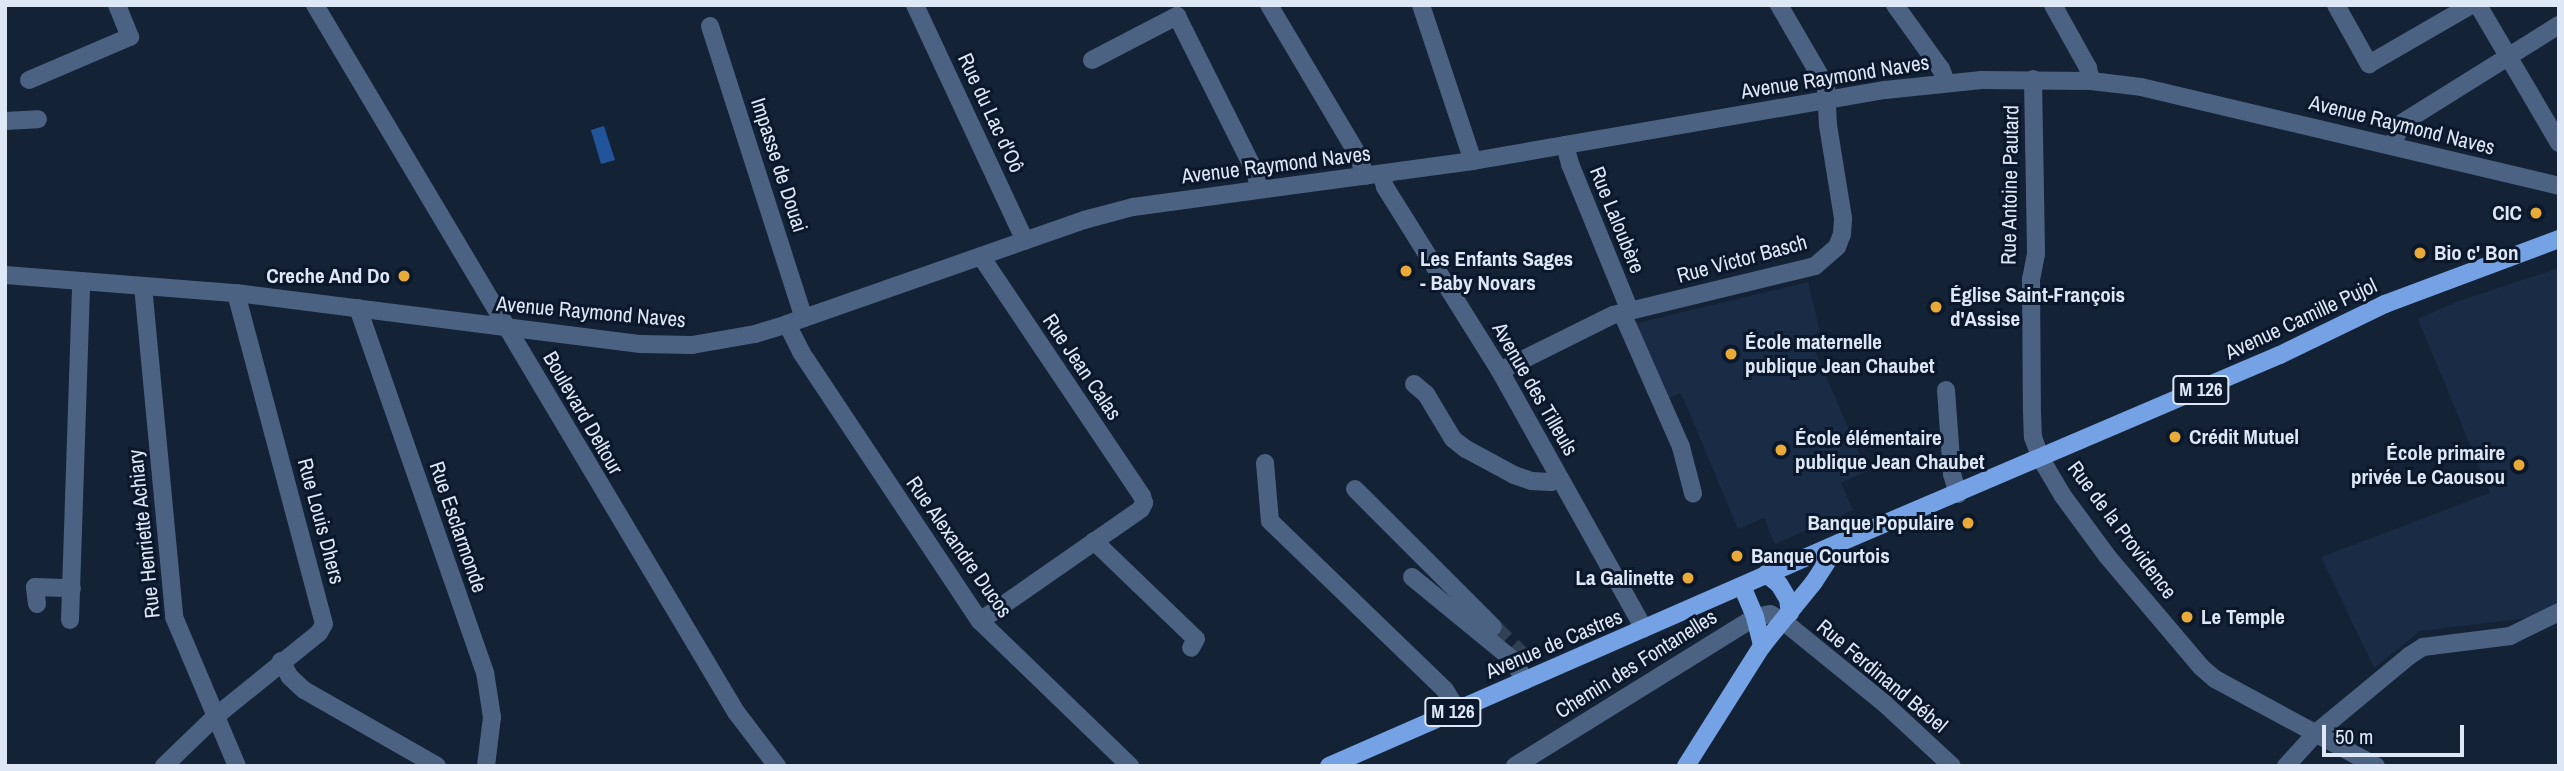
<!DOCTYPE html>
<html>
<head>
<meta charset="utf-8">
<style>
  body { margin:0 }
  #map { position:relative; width:2564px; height:771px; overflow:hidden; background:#142236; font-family:"Archivo Narrow",sans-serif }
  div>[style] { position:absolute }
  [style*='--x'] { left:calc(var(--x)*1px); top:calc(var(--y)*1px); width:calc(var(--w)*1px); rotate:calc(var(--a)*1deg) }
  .built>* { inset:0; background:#1a2b45 }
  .water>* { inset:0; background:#22549c }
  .minor-tunnel>* { height:18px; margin-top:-9px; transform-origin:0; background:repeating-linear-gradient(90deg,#324053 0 18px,transparent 0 27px) }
  .minor>* { height:18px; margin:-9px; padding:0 9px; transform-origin:9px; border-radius:9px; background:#4c6282 }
  .major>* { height:18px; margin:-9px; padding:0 9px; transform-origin:9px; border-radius:9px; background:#75a2e5 }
  .dots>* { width:19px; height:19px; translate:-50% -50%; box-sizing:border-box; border:4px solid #0b182c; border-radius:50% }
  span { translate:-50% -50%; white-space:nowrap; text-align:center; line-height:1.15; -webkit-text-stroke:6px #0b182c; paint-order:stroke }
  .shield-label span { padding:2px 5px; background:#0b182c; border:2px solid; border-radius:5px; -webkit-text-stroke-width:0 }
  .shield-label { font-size:19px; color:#dee7f6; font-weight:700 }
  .street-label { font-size:21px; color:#dee7f6 }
  .poi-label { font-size:21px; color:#dee7f6; font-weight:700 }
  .right { translate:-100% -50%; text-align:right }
  .left { translate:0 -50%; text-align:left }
  .frame { position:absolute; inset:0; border:7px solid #dee7f6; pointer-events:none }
  .scale { position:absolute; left:2322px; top:725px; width:142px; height:32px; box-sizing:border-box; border:4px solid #dee7f6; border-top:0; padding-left:9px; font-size:21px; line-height:24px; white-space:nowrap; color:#dee7f6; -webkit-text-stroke:5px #0b182c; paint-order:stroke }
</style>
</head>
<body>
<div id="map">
  <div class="built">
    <i style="clip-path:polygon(2559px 268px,2559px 603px,2536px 617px,2420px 631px,2374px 668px,2321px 557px,2490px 493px,2418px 319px,2456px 302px)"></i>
    <i style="clip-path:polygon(1808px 282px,1820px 332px,1809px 337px,1867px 471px,1841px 483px,1853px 510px,1775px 544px,1764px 518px,1738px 529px,1681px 393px,1666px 399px,1633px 324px)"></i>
  </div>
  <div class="water">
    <i style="clip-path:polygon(604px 126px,615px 160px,601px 164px,591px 130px)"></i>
  </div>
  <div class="minor-tunnel">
    <i style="--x:1493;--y:627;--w:41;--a:45"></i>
  </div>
  <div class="minor">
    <i style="--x:315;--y:5;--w:823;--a:59.23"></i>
    <i style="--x:736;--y:712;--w:68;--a:52.8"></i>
    <i style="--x:915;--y:5;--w:260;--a:65"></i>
    <i style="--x:1269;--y:5;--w:169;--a:59.3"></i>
    <i style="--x:1355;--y:150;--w:28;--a:67"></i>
    <i style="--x:1421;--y:5;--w:164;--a:71.6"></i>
    <i style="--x:1895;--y:5;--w:79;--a:54.3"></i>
    <i style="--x:1941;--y:69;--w:14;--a:69"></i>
    <i style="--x:2053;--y:5;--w:72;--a:60.9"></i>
    <i style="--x:2088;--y:68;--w:13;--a:77"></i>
    <i style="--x:2336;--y:5;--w:68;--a:60.8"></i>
    <i style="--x:2369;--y:64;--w:118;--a:-30"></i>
    <i style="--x:2478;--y:5;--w:160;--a:59.6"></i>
    <i style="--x:710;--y:26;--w:307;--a:72.2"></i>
    <i style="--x:1092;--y:60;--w:96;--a:-27.4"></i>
    <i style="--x:1177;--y:16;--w:177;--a:63.4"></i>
    <i style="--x:1256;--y:174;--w:15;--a:79"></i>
    <i style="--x:2033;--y:79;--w:175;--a:89"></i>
    <i style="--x:2036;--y:254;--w:25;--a:101"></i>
    <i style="--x:2031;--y:279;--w:133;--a:89.6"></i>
    <i style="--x:2032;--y:412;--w:25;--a:88"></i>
    <i style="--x:2033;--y:437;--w:23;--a:70"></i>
    <i style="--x:2041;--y:459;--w:43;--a:59.3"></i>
    <i style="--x:2063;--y:496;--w:74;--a:53.7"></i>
    <i style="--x:2107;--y:556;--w:145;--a:49.7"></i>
    <i style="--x:2201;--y:667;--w:18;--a:41"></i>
    <i style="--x:2215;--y:679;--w:183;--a:28.4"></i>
    <i style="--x:29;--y:80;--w:110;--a:-23.1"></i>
    <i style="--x:130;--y:37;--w:35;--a:-112"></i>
    <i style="--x:5;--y:121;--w:33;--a:-3"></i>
    <i style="--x:1565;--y:145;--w:20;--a:75"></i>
    <i style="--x:1570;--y:164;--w:159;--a:67.8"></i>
    <i style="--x:2392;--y:146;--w:25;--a:-67"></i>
    <i style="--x:2402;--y:123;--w:185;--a:-32"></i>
    <i style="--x:1382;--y:175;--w:12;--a:76"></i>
    <i style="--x:1385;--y:187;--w:217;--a:58"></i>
    <i style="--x:1500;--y:371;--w:295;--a:60.8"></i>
    <i style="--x:5;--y:275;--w:232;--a:4.5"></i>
    <i style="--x:236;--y:293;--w:408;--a:7.2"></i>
    <i style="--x:641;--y:344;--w:51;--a:1.1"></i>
    <i style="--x:692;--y:345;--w:64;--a:-9.9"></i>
    <i style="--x:755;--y:334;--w:34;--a:-17"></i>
    <i style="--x:787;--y:324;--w:315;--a:-19.3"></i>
    <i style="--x:1084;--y:220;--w:51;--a:-14.9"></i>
    <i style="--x:1133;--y:207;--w:343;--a:-7.7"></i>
    <i style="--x:1473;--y:161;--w:418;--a:-9.8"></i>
    <i style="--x:1885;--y:90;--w:97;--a:-5.9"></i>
    <i style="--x:1981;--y:80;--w:110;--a:0.5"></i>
    <i style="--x:2091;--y:81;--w:50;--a:6.8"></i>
    <i style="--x:2141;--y:87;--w:430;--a:13.3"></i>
    <i style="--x:143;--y:286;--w:332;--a:84.6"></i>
    <i style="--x:174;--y:617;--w:162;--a:67.1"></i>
    <i style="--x:358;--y:308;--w:386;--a:70.8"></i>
    <i style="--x:485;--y:672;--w:46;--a:81.2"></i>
    <i style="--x:492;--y:717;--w:49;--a:97"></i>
    <i style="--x:1622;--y:313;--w:146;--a:66.2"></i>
    <i style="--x:1681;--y:447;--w:48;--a:75.4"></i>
    <i style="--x:787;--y:324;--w:31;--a:63"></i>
    <i style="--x:801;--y:352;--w:323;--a:56.4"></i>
    <i style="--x:980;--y:621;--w:209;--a:44"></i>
    <i style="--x:1500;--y:371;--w:126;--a:-26.4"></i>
    <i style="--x:1613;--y:315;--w:208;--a:-13.6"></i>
    <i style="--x:1815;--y:266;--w:29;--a:-41"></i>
    <i style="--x:1837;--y:247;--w:14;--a:-69"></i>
    <i style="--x:1842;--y:234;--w:16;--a:-86"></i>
    <i style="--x:1843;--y:218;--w:94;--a:-99.2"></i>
    <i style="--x:1828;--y:125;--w:39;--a:-93"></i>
    <i style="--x:1826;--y:86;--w:94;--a:-120.1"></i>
    <i style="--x:1414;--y:384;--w:16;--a:40"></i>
    <i style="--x:1426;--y:394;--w:52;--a:59"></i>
    <i style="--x:1453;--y:439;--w:16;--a:38"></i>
    <i style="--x:1466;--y:449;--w:55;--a:28.4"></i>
    <i style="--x:1514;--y:475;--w:18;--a:19"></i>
    <i style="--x:1531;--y:481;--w:20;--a:3"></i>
    <i style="--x:1551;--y:482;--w:9;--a:-32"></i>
    <i style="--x:1946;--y:390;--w:84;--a:85.9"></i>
    <i style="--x:1952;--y:474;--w:21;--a:73"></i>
    <i style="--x:1265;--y:463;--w:58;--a:85.1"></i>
    <i style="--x:1270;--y:521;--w:243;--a:44"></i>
    <i style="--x:1445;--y:690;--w:23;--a:59"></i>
    <i style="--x:1355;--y:489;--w:195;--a:45"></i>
    <i style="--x:1094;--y:541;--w:141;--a:43.9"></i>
    <i style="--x:1196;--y:639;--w:10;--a:119"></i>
    <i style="--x:1412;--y:577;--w:131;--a:39.4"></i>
    <i style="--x:1513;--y:660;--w:24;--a:60"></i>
    <i style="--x:37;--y:604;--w:17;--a:-97"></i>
    <i style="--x:35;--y:587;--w:37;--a:2"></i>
    <i style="--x:70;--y:620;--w:339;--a:-88.1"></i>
    <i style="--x:980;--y:621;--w:196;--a:-34.8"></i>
    <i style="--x:1141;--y:509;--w:7;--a:-63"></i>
    <i style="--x:1144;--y:503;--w:7;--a:-106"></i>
    <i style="--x:1142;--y:496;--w:289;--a:-123.9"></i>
    <i style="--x:281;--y:661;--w:18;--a:61"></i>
    <i style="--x:290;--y:677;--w:19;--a:43"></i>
    <i style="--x:304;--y:690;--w:153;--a:29.7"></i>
    <i style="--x:164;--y:766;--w:72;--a:-43.9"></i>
    <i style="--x:216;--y:716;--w:132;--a:-38.9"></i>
    <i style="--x:319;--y:633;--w:10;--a:-61"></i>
    <i style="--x:324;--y:624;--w:342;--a:-104.9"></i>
    <i style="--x:1515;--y:766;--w:282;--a:-31.8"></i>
    <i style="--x:1755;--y:617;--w:15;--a:-11"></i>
    <i style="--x:1770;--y:614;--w:15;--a:28"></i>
    <i style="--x:1783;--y:621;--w:132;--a:39.1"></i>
    <i style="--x:1885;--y:704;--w:91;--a:42.8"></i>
    <i style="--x:2286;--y:766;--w:45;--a:-47.7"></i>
    <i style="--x:2316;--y:733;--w:121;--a:-39.6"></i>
    <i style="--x:2409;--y:656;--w:17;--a:-33"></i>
    <i style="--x:2423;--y:647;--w:88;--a:-7.2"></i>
    <i style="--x:2510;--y:636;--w:55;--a:-26.1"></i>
  </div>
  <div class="major">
    <i style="--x:1766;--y:574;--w:16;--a:38"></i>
    <i style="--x:1779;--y:584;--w:17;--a:59"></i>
    <i style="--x:1788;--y:599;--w:14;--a:82"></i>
    <i style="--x:1742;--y:586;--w:34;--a:67"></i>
    <i style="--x:1755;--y:617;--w:30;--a:76"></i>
    <i style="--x:1329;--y:766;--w:557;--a:-23.62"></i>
    <i style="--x:1839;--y:543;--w:479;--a:-23.1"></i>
    <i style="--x:2280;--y:355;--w:117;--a:-25.9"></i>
    <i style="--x:2385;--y:304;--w:186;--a:-20.5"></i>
    <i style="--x:1686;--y:766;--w:142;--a:-57.7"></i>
    <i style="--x:1762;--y:646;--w:82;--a:-50.9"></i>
    <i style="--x:1814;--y:582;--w:46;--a:-57.3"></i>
  </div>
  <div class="dots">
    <i style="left:2536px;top:213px;background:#e9aa38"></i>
    <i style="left:2420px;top:253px;background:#e9aa38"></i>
    <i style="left:1406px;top:271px;background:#e9aa38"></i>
    <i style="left:404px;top:276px;background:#e9aa38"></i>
    <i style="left:1936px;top:307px;background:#e9aa38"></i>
    <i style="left:1731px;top:354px;background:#e9aa38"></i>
    <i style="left:2175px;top:437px;background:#e9aa38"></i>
    <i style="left:1781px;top:450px;background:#e9aa38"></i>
    <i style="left:2519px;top:465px;background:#e9aa38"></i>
    <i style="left:1968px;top:523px;background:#e9aa38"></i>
    <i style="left:1737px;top:556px;background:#e9aa38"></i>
    <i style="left:1688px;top:578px;background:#e9aa38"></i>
    <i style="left:2187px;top:617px;background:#e9aa38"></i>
  </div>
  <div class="shield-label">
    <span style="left:2201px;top:390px">M 126</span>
    <span style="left:1453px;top:712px">M 126</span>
  </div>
  <div class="street-label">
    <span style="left:1835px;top:77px;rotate:-9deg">Avenue Raymond Naves</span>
    <span style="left:991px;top:113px;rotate:65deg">Rue du Lac d'Oô</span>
    <span style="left:2402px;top:125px;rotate:14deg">Avenue Raymond Naves</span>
    <span style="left:779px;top:165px;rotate:72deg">Impasse de Douai</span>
    <span style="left:1276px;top:165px;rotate:-7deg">Avenue Raymond Naves</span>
    <span style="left:2010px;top:185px;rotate:-89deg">Rue Antoine Pautard</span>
    <span style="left:1617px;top:220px;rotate:68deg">Rue Laloubère</span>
    <span style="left:1742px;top:259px;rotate:-15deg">Rue Victor Basch</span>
    <span style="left:591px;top:312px;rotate:5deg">Avenue Raymond Naves</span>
    <span style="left:2301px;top:319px;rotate:-25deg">Avenue Camille Pujol</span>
    <span style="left:1082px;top:367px;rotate:56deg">Rue Jean Calas</span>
    <span style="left:1535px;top:389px;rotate:60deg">Avenue des Tilleuls</span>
    <span style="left:583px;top:413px;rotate:60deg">Boulevard Deltour</span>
    <span style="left:321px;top:521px;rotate:75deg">Rue Louis Dhers</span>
    <span style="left:458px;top:527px;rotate:71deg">Rue Esclarmonde</span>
    <span style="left:2122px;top:530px;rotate:53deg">Rue de la Providence</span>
    <span style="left:144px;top:534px;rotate:-96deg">Rue Henriette Achiary</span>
    <span style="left:959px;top:547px;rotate:55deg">Rue Alexandre Ducos</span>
    <span style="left:1554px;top:644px;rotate:-23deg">Avenue de Castres</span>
    <span style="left:1636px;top:664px;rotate:-32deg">Chemin des Fontanelles</span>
    <span style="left:1882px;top:676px;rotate:40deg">Rue Ferdinand Bébel</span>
  </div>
  <div class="poi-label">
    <span class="right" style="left:2522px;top:213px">CIC</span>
    <span class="left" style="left:2434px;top:253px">Bio c' Bon</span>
    <span class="left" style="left:1420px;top:271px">Les Enfants Sages<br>- Baby Novars</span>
    <span class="right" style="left:390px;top:276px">Creche And Do</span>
    <span class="left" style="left:1950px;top:307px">Église Saint-François<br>d'Assise</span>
    <span class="left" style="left:1745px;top:354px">École maternelle<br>publique Jean Chaubet</span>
    <span class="left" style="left:2189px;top:437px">Crédit Mutuel</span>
    <span class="left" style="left:1795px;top:450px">École élémentaire<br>publique Jean Chaubet</span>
    <span class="right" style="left:2505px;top:465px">École primaire<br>privée Le Caousou</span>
    <span class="right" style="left:1954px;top:523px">Banque Populaire</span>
    <span class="left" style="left:1751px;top:556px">Banque Courtois</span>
    <span class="right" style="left:1674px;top:578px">La Galinette</span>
    <span class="left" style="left:2201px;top:617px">Le Temple</span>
  </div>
  <div class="frame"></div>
  <div class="scale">50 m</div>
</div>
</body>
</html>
